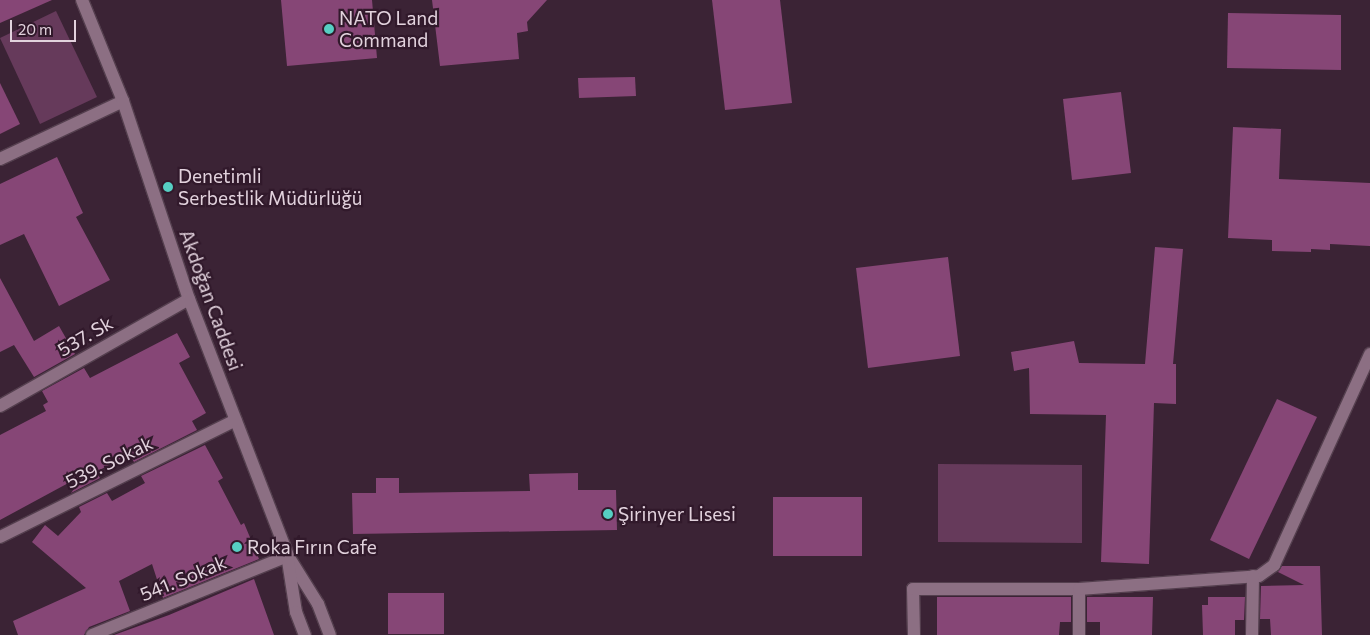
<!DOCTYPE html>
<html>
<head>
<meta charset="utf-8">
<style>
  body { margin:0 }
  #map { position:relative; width:1370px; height:635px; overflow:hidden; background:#3b2335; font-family:Commissioner,sans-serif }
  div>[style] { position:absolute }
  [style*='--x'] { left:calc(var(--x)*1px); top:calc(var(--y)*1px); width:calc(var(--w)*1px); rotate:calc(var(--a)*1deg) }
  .green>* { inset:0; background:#663a5b }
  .building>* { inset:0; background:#864676 }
  .roads { filter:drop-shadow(1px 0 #543f4e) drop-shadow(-1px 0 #543f4e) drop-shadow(0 1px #543f4e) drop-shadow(0 -1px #543f4e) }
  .street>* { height:12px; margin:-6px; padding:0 6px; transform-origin:6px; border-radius:6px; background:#8c6f83 }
  .secondary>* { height:12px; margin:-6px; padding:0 6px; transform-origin:6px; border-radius:6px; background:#8c6f83 }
  .dots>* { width:14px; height:14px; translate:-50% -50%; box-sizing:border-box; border:2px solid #31192b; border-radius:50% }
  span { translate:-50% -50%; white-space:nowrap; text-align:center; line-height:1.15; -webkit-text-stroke:4.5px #31192b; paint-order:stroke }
  .poi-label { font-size:19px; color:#e2d2dd }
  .left { translate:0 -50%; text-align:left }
  .street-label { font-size:19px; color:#e2d2dd }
  .scale { position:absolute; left:10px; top:20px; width:66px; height:22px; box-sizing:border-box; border:2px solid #e2d2dd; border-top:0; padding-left:6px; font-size:15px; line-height:18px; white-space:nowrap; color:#e2d2dd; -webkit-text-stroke:4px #31192b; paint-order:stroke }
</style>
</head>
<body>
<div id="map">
  <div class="green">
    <i style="clip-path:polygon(56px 11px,97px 97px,40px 124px,0 38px)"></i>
    <i style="clip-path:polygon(938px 464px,1082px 465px,1082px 543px,938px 542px)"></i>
  </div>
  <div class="building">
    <i style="clip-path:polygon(0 0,52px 0,0 23px)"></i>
    <i style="clip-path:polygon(281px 0,372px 0,377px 58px,287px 66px)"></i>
    <i style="clip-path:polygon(432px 0,547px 0,527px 22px,528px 31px,517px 33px,519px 59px,440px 66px)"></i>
    <i style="clip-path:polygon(712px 0,780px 0,792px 103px,725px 110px)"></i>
    <i style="clip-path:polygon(1228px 13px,1341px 15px,1341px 70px,1227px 68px)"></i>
    <i style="clip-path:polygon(635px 77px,636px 96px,579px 98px,578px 78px)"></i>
    <i style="clip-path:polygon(0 83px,20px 124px,0 134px)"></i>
    <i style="clip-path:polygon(1121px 92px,1131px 173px,1072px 180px,1063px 99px)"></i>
    <i style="clip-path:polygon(1233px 127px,1281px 129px,1279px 179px,1370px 183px,1370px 246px,1330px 244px,1330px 250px,1311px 249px,1311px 252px,1272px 251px,1272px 240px,1228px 238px)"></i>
    <i style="clip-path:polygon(57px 157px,83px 213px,76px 217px,110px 280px,59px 306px,24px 234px,0 245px,0 184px)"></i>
    <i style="clip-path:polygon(1155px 247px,1183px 249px,1173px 364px,1176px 364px,1176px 404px,1154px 403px,1149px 564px,1101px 562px,1106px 415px,1030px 414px,1029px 368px,1014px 371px,1011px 352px,1074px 341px,1079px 363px,1145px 364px)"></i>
    <i style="clip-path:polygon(948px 257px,960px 356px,868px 368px,856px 268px)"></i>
    <i style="clip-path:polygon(0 278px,34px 341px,59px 326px,75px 354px,34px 377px,14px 345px,0 352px)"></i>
    <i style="clip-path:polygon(177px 333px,190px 357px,179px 363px,206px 413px,192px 421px,197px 430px,134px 462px,129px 454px,96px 472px,100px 478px,71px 493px,85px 474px,0 520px,0 435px,46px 411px,43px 405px,48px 402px,42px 391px,84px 368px,90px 378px)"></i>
    <i style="clip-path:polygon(1277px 399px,1317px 417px,1249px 559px,1210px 540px)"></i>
    <i style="clip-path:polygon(205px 445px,223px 478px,218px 481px,241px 525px,244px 523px,259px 559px,163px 598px,152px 564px,119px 581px,130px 611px,89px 627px,84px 635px,18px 635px,13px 621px,86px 588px,32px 542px,45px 525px,58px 536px,81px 512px,79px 507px,107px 493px,112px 501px,145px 483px,141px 476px)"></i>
    <i style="clip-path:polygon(578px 473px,578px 490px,616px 490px,617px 530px,353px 534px,352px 493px,376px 493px,376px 478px,399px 478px,399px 493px,530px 491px,529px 474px)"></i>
    <i style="clip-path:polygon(773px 497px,862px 497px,862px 556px,773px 556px)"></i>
    <i style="clip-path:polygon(1282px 566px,1320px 566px,1322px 635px,1271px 635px,1270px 619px,1260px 619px,1261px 586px,1304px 585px,1278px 572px)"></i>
    <i style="clip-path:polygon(254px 579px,274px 635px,114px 635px,169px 615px)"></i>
    <i style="clip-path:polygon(388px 593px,444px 593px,444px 634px,388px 634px)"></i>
    <i style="clip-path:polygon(937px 597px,1071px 597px,1071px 622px,1060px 622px,1059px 635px,937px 635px)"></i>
    <i style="clip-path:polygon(1087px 597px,1153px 597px,1152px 635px,1100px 635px,1100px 622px,1087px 622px)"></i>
    <i style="clip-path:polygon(1208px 597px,1245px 597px,1244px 620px,1235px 620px,1235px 635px,1203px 635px,1202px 605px,1208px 605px)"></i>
  </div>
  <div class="roads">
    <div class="street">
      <i style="--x:0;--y:159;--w:136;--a:-25.2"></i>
      <i style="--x:0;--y:406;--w:217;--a:-29.5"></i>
      <i style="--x:0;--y:537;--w:263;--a:-26.4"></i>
      <i style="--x:1079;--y:589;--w:46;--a:90"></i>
      <i style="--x:92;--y:635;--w:211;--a:-22"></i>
      <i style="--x:914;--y:635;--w:46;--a:-91.2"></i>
      <i style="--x:913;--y:589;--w:166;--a:0"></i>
      <i style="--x:1079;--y:589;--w:180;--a:-4.1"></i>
      <i style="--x:1259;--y:576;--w:19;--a:-36"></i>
      <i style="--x:1274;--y:565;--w:232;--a:-65.5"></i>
      <i style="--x:1252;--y:635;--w:59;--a:-89"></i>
    </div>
    <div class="secondary">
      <i style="--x:82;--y:0;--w:109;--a:67.9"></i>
      <i style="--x:123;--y:101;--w:209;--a:71.6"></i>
      <i style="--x:189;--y:299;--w:275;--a:68.9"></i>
      <i style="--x:288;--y:556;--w:57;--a:58"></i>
      <i style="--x:318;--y:604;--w:33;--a:69"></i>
      <i style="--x:288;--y:561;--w:52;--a:81.1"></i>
      <i style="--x:296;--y:612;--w:25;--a:69"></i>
    </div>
  </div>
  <div class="dots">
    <i style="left:329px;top:29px;background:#56cec3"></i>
    <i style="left:168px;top:187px;background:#56cec3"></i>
    <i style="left:608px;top:514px;background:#56cec3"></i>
    <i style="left:237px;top:547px;background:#56cec3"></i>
  </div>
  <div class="poi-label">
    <span class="left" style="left:339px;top:29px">NATO Land<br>Command</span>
    <span class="left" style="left:178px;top:187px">Denetimli<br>Serbestlik Müdürlüğü</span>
    <span class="left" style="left:618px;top:514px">Şirinyer Lisesi</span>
    <span class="left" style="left:247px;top:547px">Roka Fırın Cafe</span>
  </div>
  <div class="street-label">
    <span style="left:211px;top:300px;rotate:70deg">Akdoğan Caddesi</span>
    <span style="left:85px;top:336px;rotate:-30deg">537. Sk</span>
    <span style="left:109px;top:462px;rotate:-26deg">539. Sokak</span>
    <span style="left:183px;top:578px;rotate:-22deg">541. Sokak</span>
  </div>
  <div class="scale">20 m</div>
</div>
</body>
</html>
